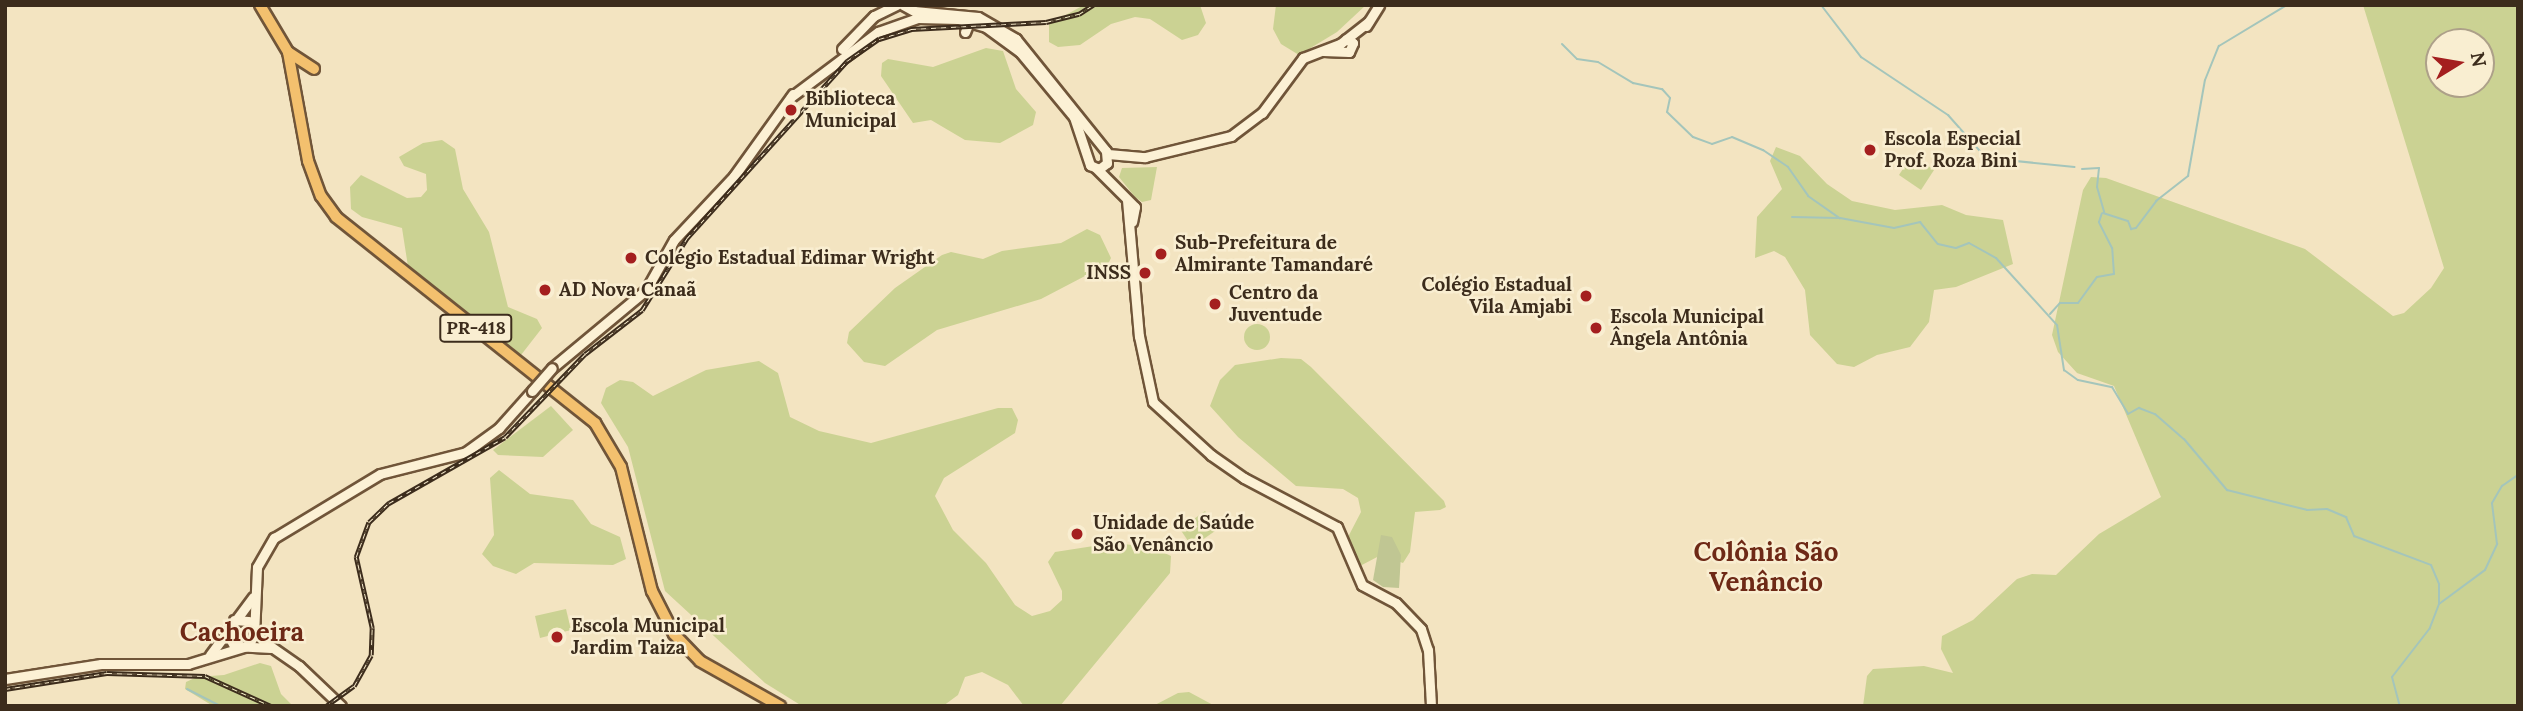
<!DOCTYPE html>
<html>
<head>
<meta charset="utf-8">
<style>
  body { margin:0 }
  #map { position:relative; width:2523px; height:711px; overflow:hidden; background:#f3e4c1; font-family:Lora,serif }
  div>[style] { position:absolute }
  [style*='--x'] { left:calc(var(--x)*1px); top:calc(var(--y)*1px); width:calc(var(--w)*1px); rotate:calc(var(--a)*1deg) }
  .green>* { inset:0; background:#cbd293 }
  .round { border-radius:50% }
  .cemetery>* { inset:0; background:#c0c693 }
  .stream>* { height:2px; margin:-1px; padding:0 1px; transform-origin:1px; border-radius:1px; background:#a4c5bb }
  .roads { filter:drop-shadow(2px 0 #705539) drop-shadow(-2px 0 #705539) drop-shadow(0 2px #705539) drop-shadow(0 -2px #705539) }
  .secondary>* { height:9px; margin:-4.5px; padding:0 4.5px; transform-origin:4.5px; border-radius:4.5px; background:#fcf1d5 }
  .trunk>* { height:10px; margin:-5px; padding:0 5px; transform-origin:5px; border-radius:5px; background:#f3c06e }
  .rail>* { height:4.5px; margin-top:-2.25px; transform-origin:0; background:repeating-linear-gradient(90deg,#f9eed1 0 5px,#3c2c1c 0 10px); box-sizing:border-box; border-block:2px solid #3c2c1c }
  .bridges { filter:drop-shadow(2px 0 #705539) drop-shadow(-2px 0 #705539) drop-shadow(0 2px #705539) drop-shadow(0 -2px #705539) }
  .secondary-bridge>* { height:9px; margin:-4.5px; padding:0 4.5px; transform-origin:4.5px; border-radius:4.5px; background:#fcf1d5 }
  .dots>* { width:19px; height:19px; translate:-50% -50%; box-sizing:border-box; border:4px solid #f9eed1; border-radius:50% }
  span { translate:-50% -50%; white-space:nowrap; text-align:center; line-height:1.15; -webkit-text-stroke:5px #f9eed1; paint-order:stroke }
  .shield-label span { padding:2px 5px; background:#f9eed1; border:2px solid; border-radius:5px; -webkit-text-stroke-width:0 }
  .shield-label { font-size:18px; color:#3c2c1c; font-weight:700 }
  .poi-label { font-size:19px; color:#3c2c1c; font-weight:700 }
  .left { translate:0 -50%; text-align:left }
  .right { translate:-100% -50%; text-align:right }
  .district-label { font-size:26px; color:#6e2916; font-weight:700 }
  .frame { position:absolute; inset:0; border:7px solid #3c2c1c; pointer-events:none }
  .north { position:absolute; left:2425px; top:28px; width:70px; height:70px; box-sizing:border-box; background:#f9eed1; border:2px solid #ada089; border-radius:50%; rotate:79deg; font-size:19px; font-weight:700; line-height:28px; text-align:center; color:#3c2c1c }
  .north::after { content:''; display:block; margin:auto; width:24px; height:32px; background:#a41f1f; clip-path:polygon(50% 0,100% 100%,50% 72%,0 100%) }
</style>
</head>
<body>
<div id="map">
  <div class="green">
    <i style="clip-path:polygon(1084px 5px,1200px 5px,1206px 23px,1198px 35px,1182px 40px,1150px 19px,1135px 17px,1111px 24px,1080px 45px,1058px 47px,1049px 42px,1049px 24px)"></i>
    <i style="clip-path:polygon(1276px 5px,1366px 5px,1337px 32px,1299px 55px,1281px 44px,1273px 29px)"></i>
    <i style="clip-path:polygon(evenodd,2363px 5px,2518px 5px,2518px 706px,1863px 706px,1867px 676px,1873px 669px,1924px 666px,1953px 673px,1941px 649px,1942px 636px,1973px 620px,2017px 579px,2032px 574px,2056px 575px,2099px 534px,2161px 497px,2114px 386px,2077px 373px,2058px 352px,2052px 335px,2083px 190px,2091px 177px,2106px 178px,2305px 249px,2393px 316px,2404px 313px,2431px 288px,2444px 268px,2363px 5px,2439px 42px,2481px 42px,2481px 84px,2439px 84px,2439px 42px)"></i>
    <i style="clip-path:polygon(986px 48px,1003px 51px,1016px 89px,1036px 112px,1033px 125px,1000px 143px,965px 140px,931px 120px,913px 123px,881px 76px,882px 63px,888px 59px,933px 67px)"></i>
    <i style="clip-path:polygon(442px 140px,455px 149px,463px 189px,489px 232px,508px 307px,537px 319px,542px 328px,521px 355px,515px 356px,409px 273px,402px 228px,362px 217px,351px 209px,350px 187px,361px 175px,407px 198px,421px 197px,427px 190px,426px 174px,404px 166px,399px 157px,423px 143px)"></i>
    <i style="clip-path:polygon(1776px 147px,1800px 156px,1827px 184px,1852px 201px,1895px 210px,1942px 205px,1966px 215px,2003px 220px,2013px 264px,1956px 287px,1934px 290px,1929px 322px,1910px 347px,1877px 355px,1854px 367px,1837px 364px,1810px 335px,1805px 290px,1785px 257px,1774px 251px,1755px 258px,1757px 217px,1782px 189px,1770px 161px)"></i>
    <i style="clip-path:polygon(1912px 155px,1934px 170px,1921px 190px,1899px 175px)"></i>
    <i style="clip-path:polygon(1122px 168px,1157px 167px,1151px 200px,1142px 202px,1135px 197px,1119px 177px)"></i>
    <i style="clip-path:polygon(1087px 229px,1100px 235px,1111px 258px,1108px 264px,1041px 299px,937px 330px,885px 366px,864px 362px,847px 343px,849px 332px,895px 288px,942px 255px,951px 252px,983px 259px,1002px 251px,1061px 243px)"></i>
    <i class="round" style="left:1244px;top:324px;width:26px;height:26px"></i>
    <i style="clip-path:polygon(1281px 358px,1301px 359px,1311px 367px,1444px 501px,1446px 507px,1440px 510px,1415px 512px,1410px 552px,1403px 563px,1381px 555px,1358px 567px,1348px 537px,1361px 512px,1358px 498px,1343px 489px,1296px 486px,1238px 437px,1210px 406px,1220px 380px,1235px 365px)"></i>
    <i style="clip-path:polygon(759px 361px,778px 373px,790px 417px,819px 431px,871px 443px,998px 408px,1012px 408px,1018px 420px,1015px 433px,944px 478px,935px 496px,953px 530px,986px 563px,1015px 605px,1032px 616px,1050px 611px,1062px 600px,1062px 591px,1048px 562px,1055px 552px,1113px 543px,1152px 547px,1171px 556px,1170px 573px,1060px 706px,1024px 706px,1008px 685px,982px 672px,965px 677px,958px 695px,943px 706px,802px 706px,765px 683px,665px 591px,628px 447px,601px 403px,606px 388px,620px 380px,633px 382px,653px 396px,706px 370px)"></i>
    <i style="clip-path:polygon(551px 406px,573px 430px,543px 457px,498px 455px,493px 450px)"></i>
    <i style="clip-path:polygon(499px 470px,530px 494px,573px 500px,591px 524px,620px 537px,626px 559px,613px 565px,534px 563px,516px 574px,493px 566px,482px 554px,494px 535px,490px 478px)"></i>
    <i style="clip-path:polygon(1205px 511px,1218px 529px,1192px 547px,1180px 529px)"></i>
    <i style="clip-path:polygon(566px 609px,571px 630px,540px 638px,535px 616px)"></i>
    <i style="clip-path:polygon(260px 663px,271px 666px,281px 694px,293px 706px,213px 706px,185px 689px,186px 682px,197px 677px,224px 675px)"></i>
    <i style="clip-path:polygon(1189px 692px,1215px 706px,1153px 706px,1178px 693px)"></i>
  </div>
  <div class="cemetery">
    <i style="clip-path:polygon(1381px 535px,1392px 537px,1401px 555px,1399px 588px,1383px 587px,1373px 580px)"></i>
  </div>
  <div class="stream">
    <i style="--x:1821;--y:5;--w:66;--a:52.4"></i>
    <i style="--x:1861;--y:57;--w:105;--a:33.7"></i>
    <i style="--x:1948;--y:115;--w:57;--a:48.5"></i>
    <i style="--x:1986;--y:158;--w:89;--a:5.8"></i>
    <i style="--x:1562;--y:44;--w:21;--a:45"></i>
    <i style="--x:1577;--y:59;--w:21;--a:8"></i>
    <i style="--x:1598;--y:62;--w:41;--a:31"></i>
    <i style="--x:1633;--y:83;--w:30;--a:12"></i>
    <i style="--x:1662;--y:89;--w:12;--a:48"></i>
    <i style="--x:1670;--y:98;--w:14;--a:102"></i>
    <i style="--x:1667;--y:112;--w:36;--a:44"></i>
    <i style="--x:1693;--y:137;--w:20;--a:20"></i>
    <i style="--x:1712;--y:144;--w:21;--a:-19"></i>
    <i style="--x:1732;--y:137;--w:34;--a:23"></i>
    <i style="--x:1763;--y:150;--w:30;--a:34"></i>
    <i style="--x:1788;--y:167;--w:35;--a:55"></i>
    <i style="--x:1808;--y:196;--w:39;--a:35"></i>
    <i style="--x:1840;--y:218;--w:55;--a:10.5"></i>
    <i style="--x:1894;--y:228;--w:27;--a:-13"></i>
    <i style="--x:1920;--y:222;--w:28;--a:51"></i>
    <i style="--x:1938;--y:244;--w:18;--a:13"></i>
    <i style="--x:1956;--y:248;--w:14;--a:-21"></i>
    <i style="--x:1969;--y:243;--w:31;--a:29"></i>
    <i style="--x:1996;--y:258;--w:91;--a:47.7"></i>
    <i style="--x:2057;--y:325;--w:46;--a:81.2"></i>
    <i style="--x:2064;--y:370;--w:17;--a:36"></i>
    <i style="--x:2078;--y:380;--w:35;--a:12"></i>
    <i style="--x:2112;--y:387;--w:31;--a:59"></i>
    <i style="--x:2128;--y:414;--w:13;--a:-29"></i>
    <i style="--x:2139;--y:408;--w:17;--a:21"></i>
    <i style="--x:2155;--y:414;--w:38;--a:41"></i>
    <i style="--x:2184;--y:439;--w:67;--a:49.9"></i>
    <i style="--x:2227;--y:490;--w:82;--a:14"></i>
    <i style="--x:2307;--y:510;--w:20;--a:-3"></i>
    <i style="--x:2327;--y:509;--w:21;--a:23"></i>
    <i style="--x:2346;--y:517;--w:21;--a:67"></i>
    <i style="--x:2354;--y:536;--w:82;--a:20.6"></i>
    <i style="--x:2431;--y:565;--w:21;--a:67"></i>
    <i style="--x:2439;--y:584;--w:20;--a:90"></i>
    <i style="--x:2439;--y:604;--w:26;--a:111"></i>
    <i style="--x:2430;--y:628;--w:62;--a:127.8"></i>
    <i style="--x:2392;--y:677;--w:30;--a:75"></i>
    <i style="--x:2082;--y:169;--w:17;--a:-3"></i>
    <i style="--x:2099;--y:168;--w:19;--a:96"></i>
    <i style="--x:2097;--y:187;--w:26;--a:74"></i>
    <i style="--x:2103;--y:213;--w:26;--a:18"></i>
    <i style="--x:2128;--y:221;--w:9;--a:69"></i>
    <i style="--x:2131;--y:229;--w:5;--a:-11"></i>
    <i style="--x:2136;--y:228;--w:34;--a:-53"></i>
    <i style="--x:2156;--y:201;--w:41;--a:-38"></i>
    <i style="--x:2188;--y:176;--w:97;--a:-80"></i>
    <i style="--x:2205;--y:80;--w:37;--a:-68"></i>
    <i style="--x:2219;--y:46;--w:79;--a:-31.1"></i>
    <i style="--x:1792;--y:217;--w:47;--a:1.2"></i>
    <i style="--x:2050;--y:314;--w:15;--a:-48"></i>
    <i style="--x:2060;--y:303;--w:18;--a:0"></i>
    <i style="--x:2078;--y:303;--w:32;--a:-54"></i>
    <i style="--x:2097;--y:277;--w:17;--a:-10"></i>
    <i style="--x:2114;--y:274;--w:26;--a:-94"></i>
    <i style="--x:2112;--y:248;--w:29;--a:-117"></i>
    <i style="--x:2099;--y:222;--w:9;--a:-72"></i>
    <i style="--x:2439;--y:604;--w:57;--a:-36.5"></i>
    <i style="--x:2485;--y:570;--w:29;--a:-65"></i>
    <i style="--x:2497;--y:544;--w:41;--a:-97"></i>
    <i style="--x:2492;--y:503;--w:20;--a:-60"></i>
    <i style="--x:2502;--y:486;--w:19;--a:-35"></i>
    <i style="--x:187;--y:689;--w:38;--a:27"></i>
  </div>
  <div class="roads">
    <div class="secondary">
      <i style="--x:1366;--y:26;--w:25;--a:-58"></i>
      <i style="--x:965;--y:32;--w:11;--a:-68"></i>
      <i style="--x:842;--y:49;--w:46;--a:-45.9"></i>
      <i style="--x:874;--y:16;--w:25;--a:-26"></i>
      <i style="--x:1323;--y:51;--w:26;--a:2"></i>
      <i style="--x:1349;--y:52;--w:10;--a:-66"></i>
      <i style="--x:1353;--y:43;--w:8;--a:-150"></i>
      <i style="--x:791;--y:97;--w:109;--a:-36.8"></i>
      <i style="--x:878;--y:32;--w:42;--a:-19.3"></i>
      <i style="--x:918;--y:18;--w:40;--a:1.4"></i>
      <i style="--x:958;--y:19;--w:29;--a:16"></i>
      <i style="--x:986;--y:27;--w:42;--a:36.3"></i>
      <i style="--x:1020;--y:52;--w:85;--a:50.3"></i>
      <i style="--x:1074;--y:117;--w:51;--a:71.6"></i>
      <i style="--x:1090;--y:165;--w:10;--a:24"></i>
      <i style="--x:1099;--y:169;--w:10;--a:-37"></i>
      <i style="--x:1107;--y:163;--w:12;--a:-95"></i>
      <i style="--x:1106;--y:151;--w:144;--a:-128.8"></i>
      <i style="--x:1016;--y:39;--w:44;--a:-149.9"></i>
      <i style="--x:978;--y:17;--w:64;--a:-174.6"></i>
      <i style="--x:914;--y:11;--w:13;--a:-151"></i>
      <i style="--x:1108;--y:154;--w:37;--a:5"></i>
      <i style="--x:1145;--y:157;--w:89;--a:-13.7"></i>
      <i style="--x:1231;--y:136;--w:39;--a:-37"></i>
      <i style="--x:1262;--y:113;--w:69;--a:-53.3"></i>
      <i style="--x:1303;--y:58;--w:40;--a:-21"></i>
      <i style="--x:1340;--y:44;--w:36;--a:-38"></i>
      <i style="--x:1096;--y:168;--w:55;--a:45"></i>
      <i style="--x:1135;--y:207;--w:15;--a:101"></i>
      <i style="--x:1127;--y:200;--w:137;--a:85"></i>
      <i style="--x:1139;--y:336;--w:67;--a:78"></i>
      <i style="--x:1153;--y:402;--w:79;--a:42.4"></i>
      <i style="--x:1211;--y:455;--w:40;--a:34.9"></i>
      <i style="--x:1244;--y:478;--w:105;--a:27.8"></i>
      <i style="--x:1337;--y:527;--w:63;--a:66.7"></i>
      <i style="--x:1362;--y:585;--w:38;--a:28"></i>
      <i style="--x:1396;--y:603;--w:36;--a:46"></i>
      <i style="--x:1421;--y:629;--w:22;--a:72"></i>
      <i style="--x:1428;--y:650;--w:56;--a:86.9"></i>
      <i style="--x:552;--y:368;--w:122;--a:-39.7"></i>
      <i style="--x:646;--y:290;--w:57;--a:-60.8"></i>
      <i style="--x:674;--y:240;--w:88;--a:-46.8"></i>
      <i style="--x:734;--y:176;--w:101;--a:-54.3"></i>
      <i style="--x:234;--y:620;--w:14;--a:4"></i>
      <i style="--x:248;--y:621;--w:25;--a:53"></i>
      <i style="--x:263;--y:641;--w:44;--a:34.8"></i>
      <i style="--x:299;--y:666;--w:58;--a:43.6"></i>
      <i style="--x:226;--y:631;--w:17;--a:62"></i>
      <i style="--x:234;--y:646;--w:37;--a:3"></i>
      <i style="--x:210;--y:655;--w:72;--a:-53.4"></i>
      <i style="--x:5;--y:679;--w:97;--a:-8.9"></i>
      <i style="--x:101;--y:664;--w:87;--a:0"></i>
      <i style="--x:188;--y:664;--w:62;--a:-17"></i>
      <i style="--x:247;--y:646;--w:12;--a:-55"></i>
      <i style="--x:254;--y:636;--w:69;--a:-87.5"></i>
      <i style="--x:257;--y:567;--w:34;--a:-60"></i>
      <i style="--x:274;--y:538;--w:124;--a:-31.1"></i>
      <i style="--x:380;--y:474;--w:89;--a:-14.3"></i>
      <i style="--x:466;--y:452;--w:41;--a:-36"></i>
      <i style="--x:499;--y:428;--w:50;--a:-48.3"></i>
    </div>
    <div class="trunk">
      <i style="--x:260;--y:5;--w:55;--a:59.2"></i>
      <i style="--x:288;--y:52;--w:111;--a:79.6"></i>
      <i style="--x:308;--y:161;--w:37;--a:70"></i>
      <i style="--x:321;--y:196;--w:26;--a:54"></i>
      <i style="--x:336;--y:217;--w:331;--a:38.5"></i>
      <i style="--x:595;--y:423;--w:51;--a:59.4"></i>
      <i style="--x:621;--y:467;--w:128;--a:76"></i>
      <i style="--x:652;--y:591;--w:48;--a:62.9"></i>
      <i style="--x:674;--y:634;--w:37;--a:46"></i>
      <i style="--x:700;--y:661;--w:92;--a:29.4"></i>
      <i style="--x:288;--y:52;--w:31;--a:33"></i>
    </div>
  </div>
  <div class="rail">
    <i style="--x:5;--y:689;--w:103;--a:-8.9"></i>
    <i style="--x:107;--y:673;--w:98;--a:1.8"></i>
    <i style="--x:205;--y:676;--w:72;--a:24.4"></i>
    <i style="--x:326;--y:706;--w:34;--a:-36"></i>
    <i style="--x:354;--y:686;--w:35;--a:-61"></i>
    <i style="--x:371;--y:655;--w:27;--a:-88"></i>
    <i style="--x:372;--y:628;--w:73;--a:-102.7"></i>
    <i style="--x:356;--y:557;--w:37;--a:-70"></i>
    <i style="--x:369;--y:522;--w:28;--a:-44"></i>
    <i style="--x:389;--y:503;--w:133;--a:-29.6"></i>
    <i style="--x:505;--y:437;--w:115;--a:-46.1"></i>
    <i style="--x:585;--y:354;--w:72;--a:-37.7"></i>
    <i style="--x:642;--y:310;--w:85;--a:-58"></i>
    <i style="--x:687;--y:238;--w:239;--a:-47.9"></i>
    <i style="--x:847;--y:61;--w:39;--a:-35"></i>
    <i style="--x:879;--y:39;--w:34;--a:-17"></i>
    <i style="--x:911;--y:29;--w:135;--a:-3"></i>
    <i style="--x:1046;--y:22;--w:34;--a:-14"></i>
    <i style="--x:1079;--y:14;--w:17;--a:-33"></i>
  </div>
  <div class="bridges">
    <div class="secondary-bridge">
      <i style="--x:532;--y:391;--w:30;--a:-49"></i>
    </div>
  </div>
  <div class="dots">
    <i style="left:791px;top:110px;background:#a41f1f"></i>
    <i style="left:1870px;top:150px;background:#a41f1f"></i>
    <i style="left:1161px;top:254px;background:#a41f1f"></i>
    <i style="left:631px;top:258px;background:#a41f1f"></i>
    <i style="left:1145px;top:273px;background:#a41f1f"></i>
    <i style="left:545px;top:290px;background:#a41f1f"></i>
    <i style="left:1586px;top:296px;background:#a41f1f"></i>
    <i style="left:1215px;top:304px;background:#a41f1f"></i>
    <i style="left:1596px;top:328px;background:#a41f1f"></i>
    <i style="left:1077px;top:534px;background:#a41f1f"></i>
    <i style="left:557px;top:637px;background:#a41f1f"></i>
  </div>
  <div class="shield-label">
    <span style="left:476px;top:328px">PR-418</span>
  </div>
  <div class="poi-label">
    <span class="left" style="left:805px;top:110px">Biblioteca<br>Municipal</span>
    <span class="left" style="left:1884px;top:150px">Escola Especial<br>Prof. Roza Bini</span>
    <span class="left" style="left:1175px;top:254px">Sub-Prefeitura de<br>Almirante Tamandaré</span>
    <span class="left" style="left:645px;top:258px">Colégio Estadual Edimar Wright</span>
    <span class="right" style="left:1131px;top:273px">INSS</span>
    <span class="right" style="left:1572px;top:296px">Colégio Estadual<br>Vila Amjabi</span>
    <span class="left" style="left:559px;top:290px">AD Nova Canaã</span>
    <span class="left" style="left:1229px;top:304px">Centro da<br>Juventude</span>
    <span class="left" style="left:1610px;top:328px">Escola Municipal<br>Ângela Antônia</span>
    <span class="left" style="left:1093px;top:534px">Unidade de Saúde<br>São Venâncio</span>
    <span class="left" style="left:571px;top:637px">Escola Municipal<br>Jardim Taiza</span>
  </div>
  <div class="district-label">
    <span style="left:1766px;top:567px">Colônia São<br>Venâncio</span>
    <span style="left:242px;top:632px">Cachoeira</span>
  </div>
  <div class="frame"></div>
  <div class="north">N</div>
</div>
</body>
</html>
